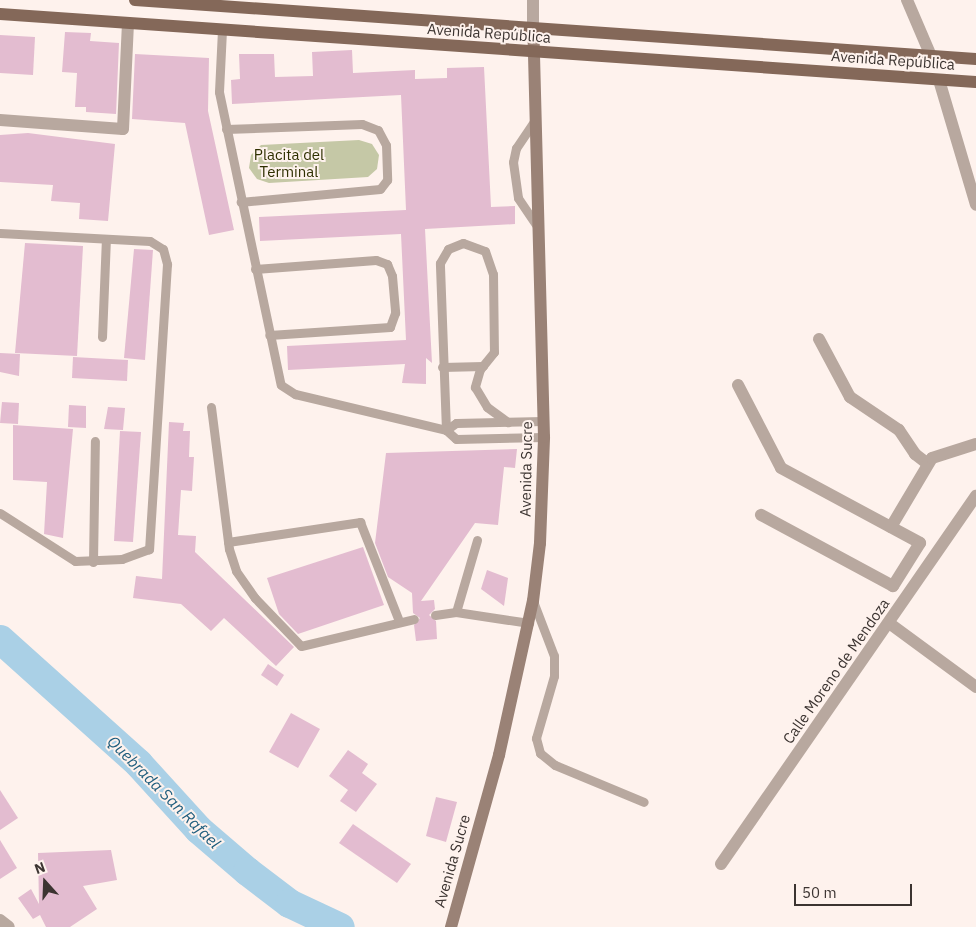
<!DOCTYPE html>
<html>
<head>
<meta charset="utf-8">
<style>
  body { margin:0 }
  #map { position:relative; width:976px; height:927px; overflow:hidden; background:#fef2ed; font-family:"IBM Plex Sans",sans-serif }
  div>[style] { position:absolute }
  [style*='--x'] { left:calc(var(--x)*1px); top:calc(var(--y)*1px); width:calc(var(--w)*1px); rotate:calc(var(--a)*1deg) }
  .green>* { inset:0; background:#c5c8a6 }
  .river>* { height:29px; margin:-14.5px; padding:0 14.5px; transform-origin:14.5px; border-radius:14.5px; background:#aad0e6 }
  .building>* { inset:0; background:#e3bcd0 }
  .lane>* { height:9px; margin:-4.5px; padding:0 4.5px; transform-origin:4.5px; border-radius:4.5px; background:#b8a89f }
  .street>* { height:12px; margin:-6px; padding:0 6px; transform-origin:6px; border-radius:6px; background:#b8a89f }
  .secondary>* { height:12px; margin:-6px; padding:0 6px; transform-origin:6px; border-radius:6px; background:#9a8276 }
  .primary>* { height:12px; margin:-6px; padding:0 6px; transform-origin:6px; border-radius:6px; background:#846859 }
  span { translate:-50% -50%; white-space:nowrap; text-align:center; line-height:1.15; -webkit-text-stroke:4px #fef2ed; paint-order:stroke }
  .street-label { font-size:15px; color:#3c3431 }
  .park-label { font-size:15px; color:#2f3001 }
  .water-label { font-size:16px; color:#1e5d7d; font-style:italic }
  .north { position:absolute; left:20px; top:857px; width:50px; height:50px; -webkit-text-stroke:4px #fef2ed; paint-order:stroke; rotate:340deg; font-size:14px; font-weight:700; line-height:20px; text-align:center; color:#3c3431 }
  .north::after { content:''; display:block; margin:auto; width:18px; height:22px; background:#3c3431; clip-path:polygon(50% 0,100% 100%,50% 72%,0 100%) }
  .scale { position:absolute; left:794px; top:884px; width:118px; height:22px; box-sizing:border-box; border:2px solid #3c3431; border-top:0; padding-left:6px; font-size:15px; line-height:18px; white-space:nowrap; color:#3c3431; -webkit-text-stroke:4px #fef2ed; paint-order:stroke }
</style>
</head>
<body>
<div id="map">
  <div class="green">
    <i style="clip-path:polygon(359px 140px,372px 144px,379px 155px,377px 169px,368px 177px,269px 183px,257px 179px,249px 168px,251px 155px,261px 145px)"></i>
  </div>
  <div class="river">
    <i style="--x:0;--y:639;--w:186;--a:41.9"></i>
    <i style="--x:138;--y:763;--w:89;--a:47.7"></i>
    <i style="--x:198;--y:829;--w:65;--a:40.6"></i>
    <i style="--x:247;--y:871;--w:53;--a:37.3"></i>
    <i style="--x:289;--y:903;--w:56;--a:25.2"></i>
  </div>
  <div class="building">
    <i style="clip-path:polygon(65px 32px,91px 33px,90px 41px,119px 43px,116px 114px,86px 112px,86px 107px,75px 107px,77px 73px,62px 72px)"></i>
    <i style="clip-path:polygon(0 35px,35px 37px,33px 75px,0 73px)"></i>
    <i style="clip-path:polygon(352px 50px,353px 73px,415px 70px,415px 79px,447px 78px,447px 68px,484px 67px,491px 207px,515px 206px,515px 224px,425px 229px,432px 363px,426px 358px,426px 384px,402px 383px,405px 364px,288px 370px,287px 346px,406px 340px,401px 234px,260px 241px,259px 217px,406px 210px,401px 95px,232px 104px,231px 80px,240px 79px,239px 54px,274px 54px,275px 77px,313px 76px,312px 52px)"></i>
    <i style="clip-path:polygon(135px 54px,209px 58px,208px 111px,234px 230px,209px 235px,185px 123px,132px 119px)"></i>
    <i style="clip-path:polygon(28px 133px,115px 144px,108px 221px,79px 219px,80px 203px,51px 201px,53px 185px,0 182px,0 135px)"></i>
    <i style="clip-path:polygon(25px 243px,83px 246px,77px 356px,15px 353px)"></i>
    <i style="clip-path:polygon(134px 249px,153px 250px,145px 360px,124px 358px)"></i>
    <i style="clip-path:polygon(0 353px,20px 354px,19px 376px,0 372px)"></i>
    <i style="clip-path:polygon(73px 357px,128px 360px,127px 381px,72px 378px)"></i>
    <i style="clip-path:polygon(2px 402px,19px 403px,18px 424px,0 423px)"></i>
    <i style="clip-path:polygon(69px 405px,86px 406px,86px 428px,68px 427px)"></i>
    <i style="clip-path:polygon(108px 407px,125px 408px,123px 430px,104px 429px)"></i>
    <i style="clip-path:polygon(169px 422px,184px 423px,183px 431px,190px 431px,189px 457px,194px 457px,192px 491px,181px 490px,178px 535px,196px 536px,195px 552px,294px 647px,276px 666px,224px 618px,211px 631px,181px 604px,133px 598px,136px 576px,162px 579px)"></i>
    <i style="clip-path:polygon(13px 425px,73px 429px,63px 538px,44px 534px,47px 482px,13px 480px)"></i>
    <i style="clip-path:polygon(120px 431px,141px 432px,133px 542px,114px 541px)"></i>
    <i style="clip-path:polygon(517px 449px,515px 468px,504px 467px,498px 525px,475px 523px,421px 601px,434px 600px,435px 609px,429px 615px,436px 621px,437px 639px,416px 641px,414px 625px,420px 618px,413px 613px,412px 593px,388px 577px,375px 543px,386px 453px)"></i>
    <i style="clip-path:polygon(363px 547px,384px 605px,298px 634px,279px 614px,267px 578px)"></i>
    <i style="clip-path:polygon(487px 570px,508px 578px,504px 606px,481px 589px)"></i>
    <i style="clip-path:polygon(268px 664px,284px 675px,277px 686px,261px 675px)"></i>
    <i style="clip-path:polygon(291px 713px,320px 729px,298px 768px,269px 752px)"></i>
    <i style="clip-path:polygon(348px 750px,368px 764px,362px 773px,377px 784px,356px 812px,340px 801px,348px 790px,329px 776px)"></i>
    <i style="clip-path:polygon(0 790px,18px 818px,0 830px)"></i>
    <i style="clip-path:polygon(436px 797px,457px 802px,446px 842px,426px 836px)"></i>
    <i style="clip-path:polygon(353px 824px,411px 864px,397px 883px,339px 843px)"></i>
    <i style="clip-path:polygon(0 840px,17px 868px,0 879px)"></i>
    <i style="clip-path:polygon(111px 850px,117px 880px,83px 886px,97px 909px,70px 927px,46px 927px,40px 915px,33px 919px,18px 898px,31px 889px,39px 904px,38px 853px)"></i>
  </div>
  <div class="lane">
    <i style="--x:222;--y:30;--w:62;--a:92.8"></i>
    <i style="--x:219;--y:92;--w:299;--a:78.1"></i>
    <i style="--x:281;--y:385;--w:17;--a:33"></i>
    <i style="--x:295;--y:394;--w:155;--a:13.4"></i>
    <i style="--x:446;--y:430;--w:13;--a:42"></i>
    <i style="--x:456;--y:439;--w:88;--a:-1.3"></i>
    <i style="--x:535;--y:120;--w:34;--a:124"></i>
    <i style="--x:516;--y:148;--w:14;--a:102"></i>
    <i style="--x:513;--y:162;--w:36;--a:82"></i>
    <i style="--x:518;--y:198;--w:36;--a:56"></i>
    <i style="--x:226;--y:129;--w:136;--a:-2.1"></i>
    <i style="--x:362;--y:124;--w:17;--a:21"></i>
    <i style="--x:378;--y:130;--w:17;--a:62"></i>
    <i style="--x:386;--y:145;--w:35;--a:88"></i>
    <i style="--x:387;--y:180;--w:11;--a:128"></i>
    <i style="--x:380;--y:189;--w:140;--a:174.7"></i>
    <i style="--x:0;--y:233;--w:150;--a:3.1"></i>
    <i style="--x:150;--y:241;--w:15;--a:32"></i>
    <i style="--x:163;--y:249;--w:16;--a:75"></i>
    <i style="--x:167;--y:264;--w:286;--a:93.6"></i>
    <i style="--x:149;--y:549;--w:29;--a:160"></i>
    <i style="--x:122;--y:559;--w:47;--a:177.6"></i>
    <i style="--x:75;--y:561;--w:89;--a:-147.4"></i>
    <i style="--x:255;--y:269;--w:121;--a:-4.3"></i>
    <i style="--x:376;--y:260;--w:12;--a:20"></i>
    <i style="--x:387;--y:264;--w:13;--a:67"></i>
    <i style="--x:392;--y:276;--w:37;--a:85"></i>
    <i style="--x:395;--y:313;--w:15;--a:110"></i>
    <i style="--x:390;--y:327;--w:121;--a:176.2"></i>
    <i style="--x:102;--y:337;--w:98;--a:-87.7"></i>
    <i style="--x:442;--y:367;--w:41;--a:-1.4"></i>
    <i style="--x:211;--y:407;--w:143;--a:82.8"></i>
    <i style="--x:229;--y:549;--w:23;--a:72"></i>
    <i style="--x:236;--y:571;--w:33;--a:55"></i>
    <i style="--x:255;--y:598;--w:66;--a:46.2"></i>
    <i style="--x:301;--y:646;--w:116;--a:-13.4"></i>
    <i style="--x:446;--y:430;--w:167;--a:-92.1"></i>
    <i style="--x:440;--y:263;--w:16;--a:-60"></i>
    <i style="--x:448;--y:249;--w:16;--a:-22"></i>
    <i style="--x:463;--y:243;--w:23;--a:20"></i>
    <i style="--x:485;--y:251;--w:24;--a:71"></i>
    <i style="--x:493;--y:274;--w:78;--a:89.3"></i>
    <i style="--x:494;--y:352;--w:22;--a:129"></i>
    <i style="--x:480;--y:369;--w:19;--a:106"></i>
    <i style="--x:475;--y:387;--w:23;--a:59"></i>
    <i style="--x:487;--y:407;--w:26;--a:36"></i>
    <i style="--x:446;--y:430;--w:12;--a:-35"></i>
    <i style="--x:456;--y:423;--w:87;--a:-1.3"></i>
    <i style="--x:228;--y:542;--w:134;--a:-8.6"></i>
    <i style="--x:360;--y:522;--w:106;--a:68.5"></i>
    <i style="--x:93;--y:562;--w:121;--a:-89.1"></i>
    <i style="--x:533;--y:601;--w:59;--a:69.1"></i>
    <i style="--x:554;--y:656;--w:20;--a:90"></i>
    <i style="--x:554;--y:676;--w:65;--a:106.2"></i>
    <i style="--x:536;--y:738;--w:16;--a:75"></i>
    <i style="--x:540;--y:753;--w:19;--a:39"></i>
    <i style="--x:555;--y:765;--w:96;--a:22.6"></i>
    <i style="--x:456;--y:612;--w:75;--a:-73.7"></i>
    <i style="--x:435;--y:615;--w:21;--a:-8"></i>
    <i style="--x:456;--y:612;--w:74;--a:8.6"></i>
  </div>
  <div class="street">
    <i style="--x:907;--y:0;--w:61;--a:66.8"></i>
    <i style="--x:533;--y:28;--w:28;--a:-90"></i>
    <i style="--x:939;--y:80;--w:130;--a:73.5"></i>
    <i style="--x:0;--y:120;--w:123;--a:4.2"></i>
    <i style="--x:123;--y:129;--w:106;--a:-87.3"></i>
    <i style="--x:819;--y:339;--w:66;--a:61.9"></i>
    <i style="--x:850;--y:397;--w:59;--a:34"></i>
    <i style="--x:899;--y:430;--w:29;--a:56"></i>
    <i style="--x:915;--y:454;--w:16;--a:38"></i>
    <i style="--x:738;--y:385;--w:93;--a:62.6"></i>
    <i style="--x:781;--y:468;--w:158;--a:28.3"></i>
    <i style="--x:920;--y:543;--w:51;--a:122.1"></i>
    <i style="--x:893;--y:586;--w:150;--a:-151.7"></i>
    <i style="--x:891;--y:527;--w:80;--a:-59.3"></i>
    <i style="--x:932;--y:458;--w:46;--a:-17.7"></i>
    <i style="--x:889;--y:623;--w:108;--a:36.3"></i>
    <i style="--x:721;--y:864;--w:448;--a:-55.3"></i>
    <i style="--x:0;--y:920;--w:11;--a:38"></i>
  </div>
  <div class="secondary">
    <i style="--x:451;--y:927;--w:179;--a:-74.4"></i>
    <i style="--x:499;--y:755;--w:158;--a:-77.6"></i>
    <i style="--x:533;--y:601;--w:58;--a:-83.1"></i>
    <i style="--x:540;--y:543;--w:106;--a:-87.8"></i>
    <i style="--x:544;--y:437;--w:409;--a:-91.5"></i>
  </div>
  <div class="primary">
    <i style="--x:135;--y:0;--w:843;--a:4.01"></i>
    <i style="--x:0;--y:14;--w:978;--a:3.99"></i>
  </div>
  <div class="street-label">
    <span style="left:489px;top:33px;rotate:4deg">Avenida República</span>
    <span style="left:893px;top:60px;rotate:4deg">Avenida República</span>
    <span style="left:526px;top:469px;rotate:-89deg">Avenida Sucre</span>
    <span style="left:836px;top:671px;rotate:-55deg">Calle Moreno de Mendoza</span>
    <span style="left:452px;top:861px;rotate:-74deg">Avenida Sucre</span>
  </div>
  <div class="park-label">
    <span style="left:289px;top:163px">Placita del<br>Terminal</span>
  </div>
  <div class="water-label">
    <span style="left:164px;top:792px;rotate:45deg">Quebrada San Rafael</span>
  </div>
  <div class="north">N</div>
  <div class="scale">50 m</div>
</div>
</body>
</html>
